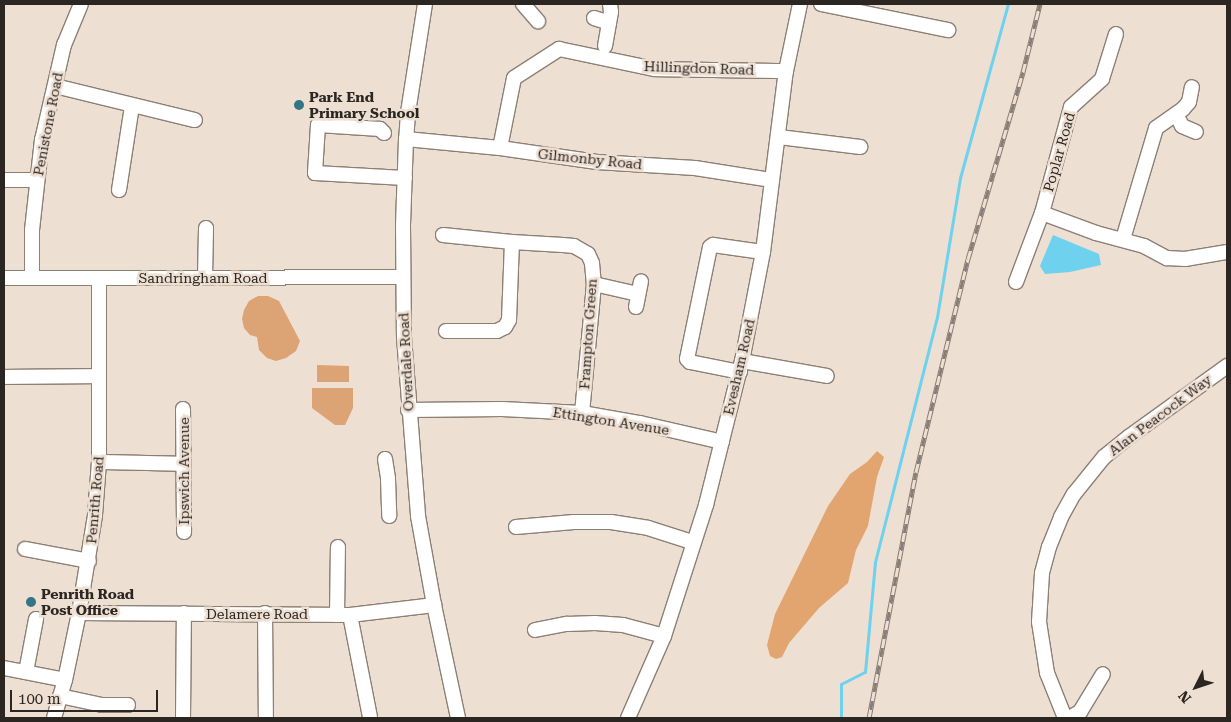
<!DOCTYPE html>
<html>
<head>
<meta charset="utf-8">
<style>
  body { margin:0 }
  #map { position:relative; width:1231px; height:722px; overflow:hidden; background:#eedfd3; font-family:"Roboto Serif",serif }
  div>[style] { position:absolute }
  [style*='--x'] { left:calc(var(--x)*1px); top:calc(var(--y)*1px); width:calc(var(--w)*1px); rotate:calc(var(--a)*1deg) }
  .green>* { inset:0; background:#dca374 }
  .forest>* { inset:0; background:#e3a570 }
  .water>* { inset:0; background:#6ed1ee }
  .stream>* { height:3px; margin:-1.5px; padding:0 1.5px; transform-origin:1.5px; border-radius:1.5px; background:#6ed1ee }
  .roads { filter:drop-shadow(1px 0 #8d7f74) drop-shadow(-1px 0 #8d7f74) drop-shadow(0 1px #8d7f74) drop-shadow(0 -1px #8d7f74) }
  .minor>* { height:14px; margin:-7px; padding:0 7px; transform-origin:7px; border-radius:7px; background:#fff }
  .rail>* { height:5px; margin-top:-2.5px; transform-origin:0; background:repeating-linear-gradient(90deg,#eedfd3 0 9px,#887e76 0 18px); box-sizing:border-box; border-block:1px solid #887e76 }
  .dots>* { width:14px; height:14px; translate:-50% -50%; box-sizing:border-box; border:2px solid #eedfd3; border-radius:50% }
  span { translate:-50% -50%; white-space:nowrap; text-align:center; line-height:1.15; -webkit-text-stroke:5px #eedfd3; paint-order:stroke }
  .street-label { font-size:14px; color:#2c2622 }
  .poi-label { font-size:14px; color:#2c2622; font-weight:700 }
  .left { translate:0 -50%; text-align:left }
  .frame { position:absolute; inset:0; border:5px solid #2c2622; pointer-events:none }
  .north { position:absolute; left:1171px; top:662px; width:50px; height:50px; -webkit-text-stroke:4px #eedfd3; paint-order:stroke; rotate:229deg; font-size:14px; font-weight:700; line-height:20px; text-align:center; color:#2c2622 }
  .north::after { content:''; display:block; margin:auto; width:18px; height:22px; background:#2c2622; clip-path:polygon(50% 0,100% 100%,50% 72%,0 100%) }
  .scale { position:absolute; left:10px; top:690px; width:148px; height:22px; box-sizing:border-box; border:2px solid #2c2622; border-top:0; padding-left:6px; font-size:15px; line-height:18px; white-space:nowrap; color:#2c2622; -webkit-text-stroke:4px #eedfd3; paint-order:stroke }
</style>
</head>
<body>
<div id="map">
  <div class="green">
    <i style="clip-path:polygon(258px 296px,268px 296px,279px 301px,300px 341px,296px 351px,286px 358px,276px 361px,267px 358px,259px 350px,257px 337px,250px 335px,244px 328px,242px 319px,244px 310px,249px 301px)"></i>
    <i style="clip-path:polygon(317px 365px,349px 366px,349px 382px,317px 382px)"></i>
    <i style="clip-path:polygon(312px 388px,353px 388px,353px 408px,345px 425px,335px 425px,312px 408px)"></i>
  </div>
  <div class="forest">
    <i style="clip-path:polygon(877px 451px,884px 457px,877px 477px,868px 526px,856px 550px,848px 583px,819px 608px,789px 643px,782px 657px,776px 659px,770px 656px,767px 645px,775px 614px,828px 506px,850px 474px,867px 462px)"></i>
  </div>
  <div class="water">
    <i style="clip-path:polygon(1053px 235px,1099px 254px,1101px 265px,1070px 272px,1045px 274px,1040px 266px)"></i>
  </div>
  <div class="stream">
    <i style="--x:841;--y:718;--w:34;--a:-90"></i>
    <i style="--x:841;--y:684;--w:27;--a:-27"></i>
    <i style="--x:865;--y:672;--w:110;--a:-84.8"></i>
    <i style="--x:875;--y:562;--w:253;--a:-75.8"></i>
    <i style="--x:937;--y:317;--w:141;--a:-80.6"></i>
    <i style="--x:960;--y:178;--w:180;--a:-74.6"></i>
  </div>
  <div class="roads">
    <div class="minor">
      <i style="--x:425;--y:4;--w:110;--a:98.9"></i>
      <i style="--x:408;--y:113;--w:26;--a:94"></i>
      <i style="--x:406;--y:139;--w:87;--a:92"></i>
      <i style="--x:403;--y:226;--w:111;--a:89.5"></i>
      <i style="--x:404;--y:337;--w:180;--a:85.5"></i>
      <i style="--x:418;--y:516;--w:90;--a:79.8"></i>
      <i style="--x:434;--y:605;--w:116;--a:78"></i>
      <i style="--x:523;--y:4;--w:23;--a:49"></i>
      <i style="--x:821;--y:4;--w:130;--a:11.6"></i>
      <i style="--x:594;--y:18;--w:16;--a:18"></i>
      <i style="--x:605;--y:46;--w:35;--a:-80"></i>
      <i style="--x:611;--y:12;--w:8;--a:-97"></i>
      <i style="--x:55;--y:86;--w:144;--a:13.7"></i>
      <i style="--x:1176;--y:114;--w:13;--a:63"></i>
      <i style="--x:1182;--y:126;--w:15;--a:23"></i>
      <i style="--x:384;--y:133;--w:6;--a:-135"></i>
      <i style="--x:380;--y:129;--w:62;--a:-176.3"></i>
      <i style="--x:318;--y:125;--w:48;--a:93.6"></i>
      <i style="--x:315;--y:173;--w:90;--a:3.2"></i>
      <i style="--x:779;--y:137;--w:82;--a:7"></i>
      <i style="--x:406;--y:139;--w:94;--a:5.5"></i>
      <i style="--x:500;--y:148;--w:98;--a:8.2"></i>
      <i style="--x:597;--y:162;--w:98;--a:3.5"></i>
      <i style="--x:695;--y:168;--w:78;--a:8.9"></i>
      <i style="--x:500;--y:148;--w:71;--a:-78.7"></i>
      <i style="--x:514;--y:78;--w:54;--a:-32.8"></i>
      <i style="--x:559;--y:49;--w:98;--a:11.8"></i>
      <i style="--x:655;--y:69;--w:131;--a:0.9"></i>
      <i style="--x:4;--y:180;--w:32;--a:0"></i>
      <i style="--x:119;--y:190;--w:85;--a:-81.2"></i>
      <i style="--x:1042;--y:213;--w:58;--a:20.3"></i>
      <i style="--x:1096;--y:233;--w:50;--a:15.2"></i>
      <i style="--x:1144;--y:246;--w:26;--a:28"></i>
      <i style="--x:1167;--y:258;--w:18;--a:3"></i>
      <i style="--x:1185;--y:259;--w:43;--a:-9.5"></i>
      <i style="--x:443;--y:235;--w:69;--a:5.8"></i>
      <i style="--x:512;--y:242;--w:51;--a:3.4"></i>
      <i style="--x:563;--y:245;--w:11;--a:5"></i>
      <i style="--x:574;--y:246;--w:16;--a:30"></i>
      <i style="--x:588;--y:254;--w:10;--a:66"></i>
      <i style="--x:592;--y:263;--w:21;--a:85"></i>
      <i style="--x:594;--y:284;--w:130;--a:95.3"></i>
      <i style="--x:1123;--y:239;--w:116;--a:-73.4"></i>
      <i style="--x:1156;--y:128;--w:33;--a:-35"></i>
      <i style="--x:1183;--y:109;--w:9;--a:-49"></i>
      <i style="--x:1189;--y:102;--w:15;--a:-79"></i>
      <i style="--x:205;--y:277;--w:49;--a:-88.8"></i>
      <i style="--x:4;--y:278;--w:399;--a:-0.1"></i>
      <i style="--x:32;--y:278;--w:48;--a:-90"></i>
      <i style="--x:32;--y:230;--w:91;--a:-83.7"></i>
      <i style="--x:42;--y:140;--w:98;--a:-77"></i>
      <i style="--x:64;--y:45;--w:44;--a:-67.5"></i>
      <i style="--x:1016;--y:282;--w:74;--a:-69.4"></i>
      <i style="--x:1042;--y:213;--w:110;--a:-74.7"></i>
      <i style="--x:1071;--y:107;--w:42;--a:-42.1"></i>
      <i style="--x:1102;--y:79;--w:47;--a:-72.7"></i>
      <i style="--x:594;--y:284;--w:45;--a:12.8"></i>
      <i style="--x:636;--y:307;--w:26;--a:-79"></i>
      <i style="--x:446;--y:331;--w:51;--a:0"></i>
      <i style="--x:497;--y:331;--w:9;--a:-27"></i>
      <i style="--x:505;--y:327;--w:8;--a:-60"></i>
      <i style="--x:509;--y:320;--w:78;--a:-87.8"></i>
      <i style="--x:742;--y:361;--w:86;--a:10"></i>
      <i style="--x:740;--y:372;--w:51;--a:-168.7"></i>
      <i style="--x:690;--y:362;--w:4;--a:-135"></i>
      <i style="--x:687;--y:359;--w:114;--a:-78.4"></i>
      <i style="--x:710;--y:247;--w:4;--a:-34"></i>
      <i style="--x:713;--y:245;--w:50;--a:8"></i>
      <i style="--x:4;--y:377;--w:95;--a:-0.6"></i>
      <i style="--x:183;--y:409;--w:123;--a:89.5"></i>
      <i style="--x:408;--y:410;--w:94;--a:-0.6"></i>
      <i style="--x:502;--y:409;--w:80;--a:2.9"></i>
      <i style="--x:582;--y:413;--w:59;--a:9.8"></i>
      <i style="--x:640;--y:423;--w:84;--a:13"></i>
      <i style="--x:385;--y:459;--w:20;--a:81"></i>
      <i style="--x:388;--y:479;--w:37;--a:88"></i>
      <i style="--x:99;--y:462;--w:85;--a:1.3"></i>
      <i style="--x:516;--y:527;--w:58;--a:-4.9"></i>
      <i style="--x:574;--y:522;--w:37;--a:0"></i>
      <i style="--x:611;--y:522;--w:37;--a:9"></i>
      <i style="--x:648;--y:528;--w:46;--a:17.7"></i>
      <i style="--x:25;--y:549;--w:65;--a:10.6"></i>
      <i style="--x:79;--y:613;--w:271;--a:0.4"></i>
      <i style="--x:350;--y:615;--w:85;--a:-6.8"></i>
      <i style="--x:265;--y:613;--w:105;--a:89.5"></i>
      <i style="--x:337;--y:615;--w:68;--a:-89.2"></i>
      <i style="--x:350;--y:615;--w:104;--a:78.9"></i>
      <i style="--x:535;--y:630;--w:33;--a:-11"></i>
      <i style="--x:567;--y:624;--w:28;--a:-2"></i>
      <i style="--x:595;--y:623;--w:28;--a:4"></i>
      <i style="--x:623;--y:625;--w:42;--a:15"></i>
      <i style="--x:4;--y:668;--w:62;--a:11.1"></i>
      <i style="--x:26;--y:672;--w:54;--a:-79.3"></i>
      <i style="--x:60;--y:696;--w:43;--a:12.1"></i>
      <i style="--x:102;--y:705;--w:26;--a:0"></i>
      <i style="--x:54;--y:718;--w:40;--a:-74"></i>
      <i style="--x:65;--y:680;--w:68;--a:-78.2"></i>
      <i style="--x:79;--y:613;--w:99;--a:-80.7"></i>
      <i style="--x:95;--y:515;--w:53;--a:-85.7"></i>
      <i style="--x:99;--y:462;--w:184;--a:-90"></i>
      <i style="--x:183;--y:718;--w:105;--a:-89.5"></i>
      <i style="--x:628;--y:718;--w:90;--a:-66.3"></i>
      <i style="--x:664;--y:636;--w:138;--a:-72.2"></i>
      <i style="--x:706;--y:505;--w:148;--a:-76"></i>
      <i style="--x:742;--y:361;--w:111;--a:-79.1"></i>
      <i style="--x:763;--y:252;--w:182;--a:-82.8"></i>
      <i style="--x:786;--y:71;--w:68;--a:-78.2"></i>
      <i style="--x:1065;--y:718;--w:48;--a:-111.8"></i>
      <i style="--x:1047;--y:673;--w:52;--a:-98.9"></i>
      <i style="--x:1039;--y:622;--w:49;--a:-86.5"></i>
      <i style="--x:1042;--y:573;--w:27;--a:-75"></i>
      <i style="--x:1049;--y:547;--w:32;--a:-68"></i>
      <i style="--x:1061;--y:517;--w:26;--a:-61"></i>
      <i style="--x:1074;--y:494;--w:48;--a:-51"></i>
      <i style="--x:1104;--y:457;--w:33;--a:-39"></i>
      <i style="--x:1130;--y:436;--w:120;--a:-35.8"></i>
      <i style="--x:1069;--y:718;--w:13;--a:-29"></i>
      <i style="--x:1080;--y:712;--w:44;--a:-58.8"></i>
    </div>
  </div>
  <div class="rail">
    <i style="--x:869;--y:718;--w:250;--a:-79.2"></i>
    <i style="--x:916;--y:472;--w:219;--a:-76.3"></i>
    <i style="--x:968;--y:259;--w:195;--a:-73.6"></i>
    <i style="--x:1023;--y:72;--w:70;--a:-76"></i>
  </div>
  <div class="dots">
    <i style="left:299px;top:105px;background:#337487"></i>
    <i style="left:31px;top:602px;background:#337487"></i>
  </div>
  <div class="street-label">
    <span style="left:699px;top:68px;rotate:2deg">Hillingdon Road</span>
    <span style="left:48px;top:124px;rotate:-79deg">Penistone Road</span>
    <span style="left:1059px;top:152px;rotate:-74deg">Poplar Road</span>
    <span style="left:590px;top:159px;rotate:6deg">Gilmonby Road</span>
    <span style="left:203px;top:278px">Sandringham Road</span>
    <span style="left:588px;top:334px;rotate:-86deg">Frampton Green</span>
    <span style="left:406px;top:362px;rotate:-93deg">Overdale Road</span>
    <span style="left:739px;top:367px;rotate:-77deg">Evesham Road</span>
    <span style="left:1160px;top:415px;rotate:-37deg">Alan Peacock Way</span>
    <span style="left:611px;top:421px;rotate:9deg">Ettington Avenue</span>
    <span style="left:184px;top:471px;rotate:-90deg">Ipswich Avenue</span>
    <span style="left:95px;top:500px;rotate:-85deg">Penrith Road</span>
    <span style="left:257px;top:614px">Delamere Road</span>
  </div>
  <div class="poi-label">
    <span class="left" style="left:309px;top:105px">Park End<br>Primary School</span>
    <span class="left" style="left:41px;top:602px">Penrith Road<br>Post Office</span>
  </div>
  <div class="frame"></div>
  <div class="north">N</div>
  <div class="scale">100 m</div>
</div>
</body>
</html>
